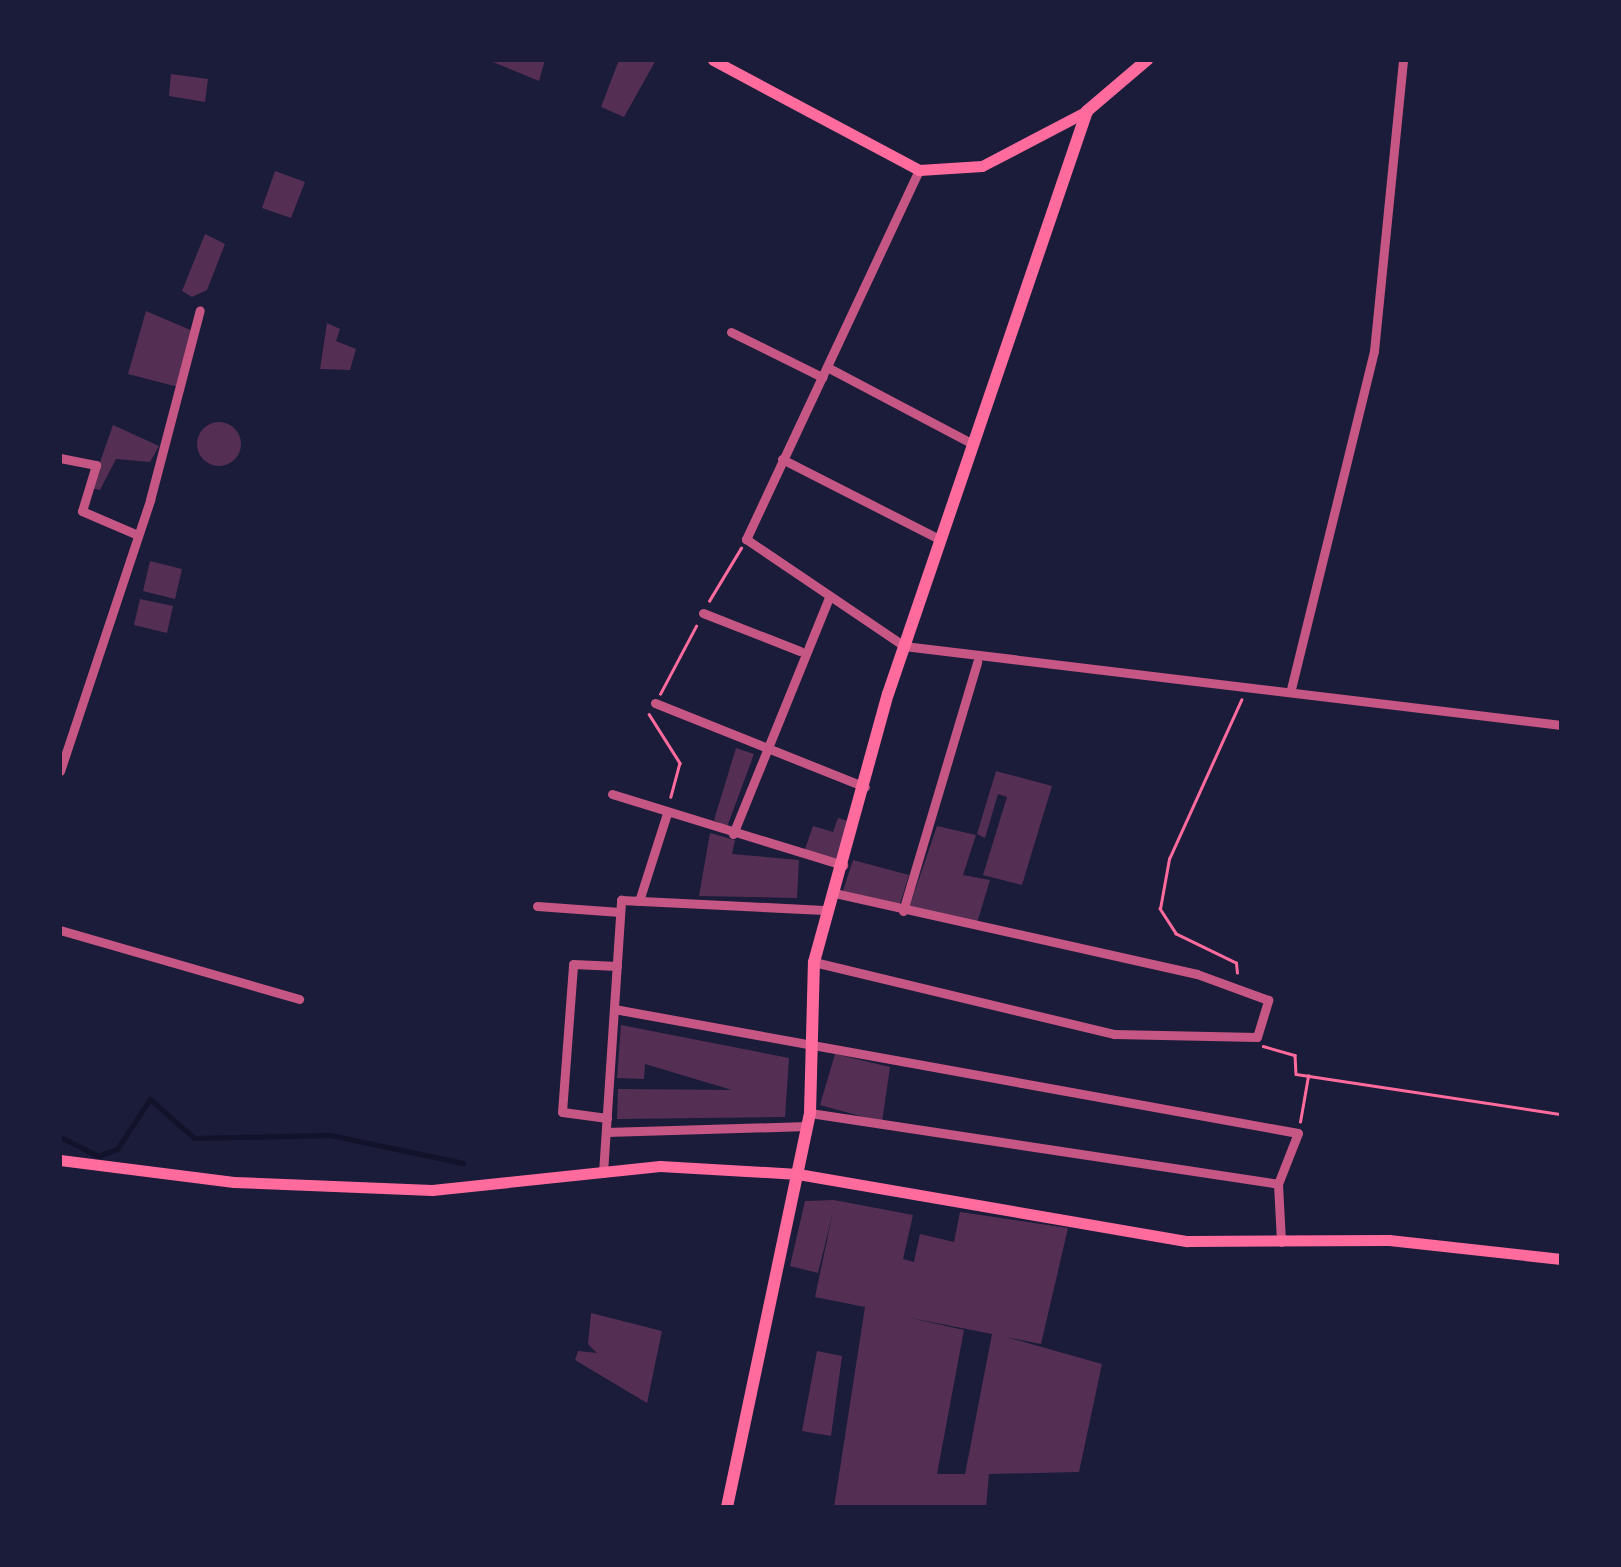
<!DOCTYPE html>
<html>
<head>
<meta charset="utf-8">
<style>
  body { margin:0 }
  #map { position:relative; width:1621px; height:1567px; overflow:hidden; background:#1b1b3a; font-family:"Nunito Sans",sans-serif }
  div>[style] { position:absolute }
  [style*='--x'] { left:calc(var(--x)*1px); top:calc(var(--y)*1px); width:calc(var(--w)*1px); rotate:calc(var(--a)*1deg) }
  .stream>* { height:5px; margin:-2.5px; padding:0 2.5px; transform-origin:2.5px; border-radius:2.5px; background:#12122b }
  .building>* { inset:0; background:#542f53 }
  .round { border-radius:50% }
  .path>* { height:2.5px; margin:-1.25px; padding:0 1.25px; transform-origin:1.25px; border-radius:1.25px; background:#ff6b9d }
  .minor>* { height:9px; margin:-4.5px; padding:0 4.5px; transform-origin:4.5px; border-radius:4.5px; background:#c65784 }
  .secondary>* { height:11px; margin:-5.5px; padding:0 5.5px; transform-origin:5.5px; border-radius:5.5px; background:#ff6b9d }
  .primary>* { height:12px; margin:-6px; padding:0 6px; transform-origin:6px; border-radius:6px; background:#ff6b9d }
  span { translate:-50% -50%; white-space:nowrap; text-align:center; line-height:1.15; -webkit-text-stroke:10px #1b1b3a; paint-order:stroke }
  .frame { position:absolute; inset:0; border:62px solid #1b1b3a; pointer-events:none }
</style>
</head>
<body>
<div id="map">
  <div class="stream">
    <i style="--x:60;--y:1137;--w:42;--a:26.6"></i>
    <i style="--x:98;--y:1156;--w:20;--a:-20"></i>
    <i style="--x:117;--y:1149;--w:60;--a:-56.6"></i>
    <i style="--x:150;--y:1099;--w:59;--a:41.6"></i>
    <i style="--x:194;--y:1138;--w:136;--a:-1.3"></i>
    <i style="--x:330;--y:1135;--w:136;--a:11.9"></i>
  </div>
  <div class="building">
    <i style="clip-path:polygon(488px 60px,545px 60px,539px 81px)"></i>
    <i style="clip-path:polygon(619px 60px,656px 60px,624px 117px,601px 107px)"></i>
    <i style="clip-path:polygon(171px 74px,208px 79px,205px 102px,169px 96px)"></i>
    <i style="clip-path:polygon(275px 171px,305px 182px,291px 218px,262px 208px)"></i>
    <i style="clip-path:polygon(205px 234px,225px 244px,207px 290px,192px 297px,182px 291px)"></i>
    <i style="clip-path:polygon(146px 311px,195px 332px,182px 388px,128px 374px)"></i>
    <i style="clip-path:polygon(327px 323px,340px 329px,336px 341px,356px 349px,350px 370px,320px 369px)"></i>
    <i class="round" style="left:197px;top:422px;width:44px;height:44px"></i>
    <i style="clip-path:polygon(113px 425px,159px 446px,150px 462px,116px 459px,100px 490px,91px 488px)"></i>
    <i style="clip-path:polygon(150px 561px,182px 569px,175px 599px,143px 591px)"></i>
    <i style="clip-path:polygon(140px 599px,173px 606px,167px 633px,134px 625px)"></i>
    <i style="clip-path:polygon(736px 748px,754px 754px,727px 827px,714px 820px)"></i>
    <i style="clip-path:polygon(996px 771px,1052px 786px,1022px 885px,983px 875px,1007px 797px,998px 794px,985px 838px,977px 834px)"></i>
    <i style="clip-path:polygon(838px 818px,848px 821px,836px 861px,804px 852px,813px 826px,833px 832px)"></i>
    <i style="clip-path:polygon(937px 826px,976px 835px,963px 875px,990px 880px,977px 923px,909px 908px)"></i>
    <i style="clip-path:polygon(710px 833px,735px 840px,732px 854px,799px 860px,797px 898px,699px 896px)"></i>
    <i style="clip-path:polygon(853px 860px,909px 875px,900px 904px,843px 891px)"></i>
    <i style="clip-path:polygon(621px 1025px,789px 1058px,785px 1117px,617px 1119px,618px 1089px,732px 1090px,645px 1064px,644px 1079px,617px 1078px)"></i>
    <i style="clip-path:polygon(835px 1054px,890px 1067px,882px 1122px,820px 1105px)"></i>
    <i style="clip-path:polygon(evenodd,834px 1200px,913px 1215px,903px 1259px,914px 1262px,920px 1234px,954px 1242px,960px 1212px,1068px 1228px,1041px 1344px,1006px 1337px,1102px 1364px,1079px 1472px,989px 1474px,986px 1507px,834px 1507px,865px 1307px,815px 1297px,833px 1212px,818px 1273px,790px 1266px,805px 1201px,834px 1200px,906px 1317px,992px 1334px,965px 1474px,937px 1474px,964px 1330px,906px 1317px)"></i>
    <i style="clip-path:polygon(591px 1313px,662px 1331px,647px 1403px,575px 1360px,578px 1351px,597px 1353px,588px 1344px)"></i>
    <i style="clip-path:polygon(817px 1351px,842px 1356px,831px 1436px,802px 1431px)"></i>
  </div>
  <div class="path">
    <i style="--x:709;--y:601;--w:62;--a:-58.9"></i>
    <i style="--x:660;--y:694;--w:77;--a:-62.1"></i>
    <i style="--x:649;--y:714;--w:58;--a:57.7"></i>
    <i style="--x:680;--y:763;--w:35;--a:105"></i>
    <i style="--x:1237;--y:973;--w:10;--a:-96"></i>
    <i style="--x:1236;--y:963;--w:67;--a:-154.2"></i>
    <i style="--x:1176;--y:934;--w:30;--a:-123"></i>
    <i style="--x:1160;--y:909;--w:51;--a:-79.8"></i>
    <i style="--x:1169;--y:859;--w:175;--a:-65.6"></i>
    <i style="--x:1263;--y:1046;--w:33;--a:16"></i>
    <i style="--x:1295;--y:1055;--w:19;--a:87"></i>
    <i style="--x:1296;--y:1074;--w:268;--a:8.6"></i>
    <i style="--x:1300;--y:1122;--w:47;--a:-80.1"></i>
  </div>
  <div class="minor">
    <i style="--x:919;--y:170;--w:408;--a:115.1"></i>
    <i style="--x:746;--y:539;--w:191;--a:34.1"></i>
    <i style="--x:904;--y:646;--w:662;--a:6.86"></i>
    <i style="--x:731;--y:332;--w:102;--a:26.3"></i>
    <i style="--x:827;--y:367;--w:165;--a:27.8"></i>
    <i style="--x:60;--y:458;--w:37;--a:11"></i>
    <i style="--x:96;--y:465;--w:48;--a:106.9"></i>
    <i style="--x:82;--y:511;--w:61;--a:23.2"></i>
    <i style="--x:782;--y:459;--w:178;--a:27"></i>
    <i style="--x:703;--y:613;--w:104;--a:21.4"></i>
    <i style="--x:1291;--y:689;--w:348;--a:-76.2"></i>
    <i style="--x:1374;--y:351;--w:292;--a:-84.3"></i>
    <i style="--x:655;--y:703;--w:226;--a:21.8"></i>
    <i style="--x:60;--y:771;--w:286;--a:-71.6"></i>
    <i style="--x:150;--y:500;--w:196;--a:-75.3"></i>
    <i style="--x:612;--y:794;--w:242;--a:17.1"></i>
    <i style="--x:733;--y:834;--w:256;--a:-67.9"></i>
    <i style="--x:639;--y:901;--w:92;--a:-72.3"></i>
    <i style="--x:537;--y:906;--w:83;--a:4.1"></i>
    <i style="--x:903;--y:911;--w:260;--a:-73.4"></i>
    <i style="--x:60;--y:930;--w:249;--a:16.1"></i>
    <i style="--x:814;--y:962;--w:309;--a:13.5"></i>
    <i style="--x:1114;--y:1034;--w:143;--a:1.2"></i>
    <i style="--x:1257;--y:1037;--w:39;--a:-73"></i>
    <i style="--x:1268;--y:1000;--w:76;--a:-159.9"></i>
    <i style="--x:1197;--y:974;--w:371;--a:-167.4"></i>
    <i style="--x:614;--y:1009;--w:695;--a:10.28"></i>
    <i style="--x:1298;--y:1133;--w:55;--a:111.4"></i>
    <i style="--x:810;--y:1113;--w:473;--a:8.6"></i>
    <i style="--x:1278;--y:1184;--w:58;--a:87"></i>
    <i style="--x:607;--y:1118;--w:45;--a:-172.4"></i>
    <i style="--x:562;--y:1112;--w:148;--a:-85.7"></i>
    <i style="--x:573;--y:964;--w:44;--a:2.6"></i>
    <i style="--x:606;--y:1132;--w:201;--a:-1.7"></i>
    <i style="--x:603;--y:1173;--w:274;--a:-86.2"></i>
    <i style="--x:621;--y:900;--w:208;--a:2.8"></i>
  </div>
  <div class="secondary">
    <i style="--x:713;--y:60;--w:234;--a:28.1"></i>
    <i style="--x:919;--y:170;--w:63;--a:-3.6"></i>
    <i style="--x:982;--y:166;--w:119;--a:-27.6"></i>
    <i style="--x:60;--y:1160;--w:175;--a:7.2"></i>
    <i style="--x:234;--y:1182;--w:198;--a:2.3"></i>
    <i style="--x:432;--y:1190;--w:229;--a:-6"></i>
    <i style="--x:660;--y:1166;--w:138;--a:3.3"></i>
    <i style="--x:798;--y:1174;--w:395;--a:9.8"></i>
    <i style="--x:1187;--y:1241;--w:202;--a:-0.3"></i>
    <i style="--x:1389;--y:1240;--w:173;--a:6.3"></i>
  </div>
  <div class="primary">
    <i style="--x:727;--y:1507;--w:403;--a:-78.1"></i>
    <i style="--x:810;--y:1113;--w:151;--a:-88.5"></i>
    <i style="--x:814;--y:962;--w:278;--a:-74.6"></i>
    <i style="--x:888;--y:694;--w:616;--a:-71.15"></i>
    <i style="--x:1087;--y:111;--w:79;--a:-40.4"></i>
  </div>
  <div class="frame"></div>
</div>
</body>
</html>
